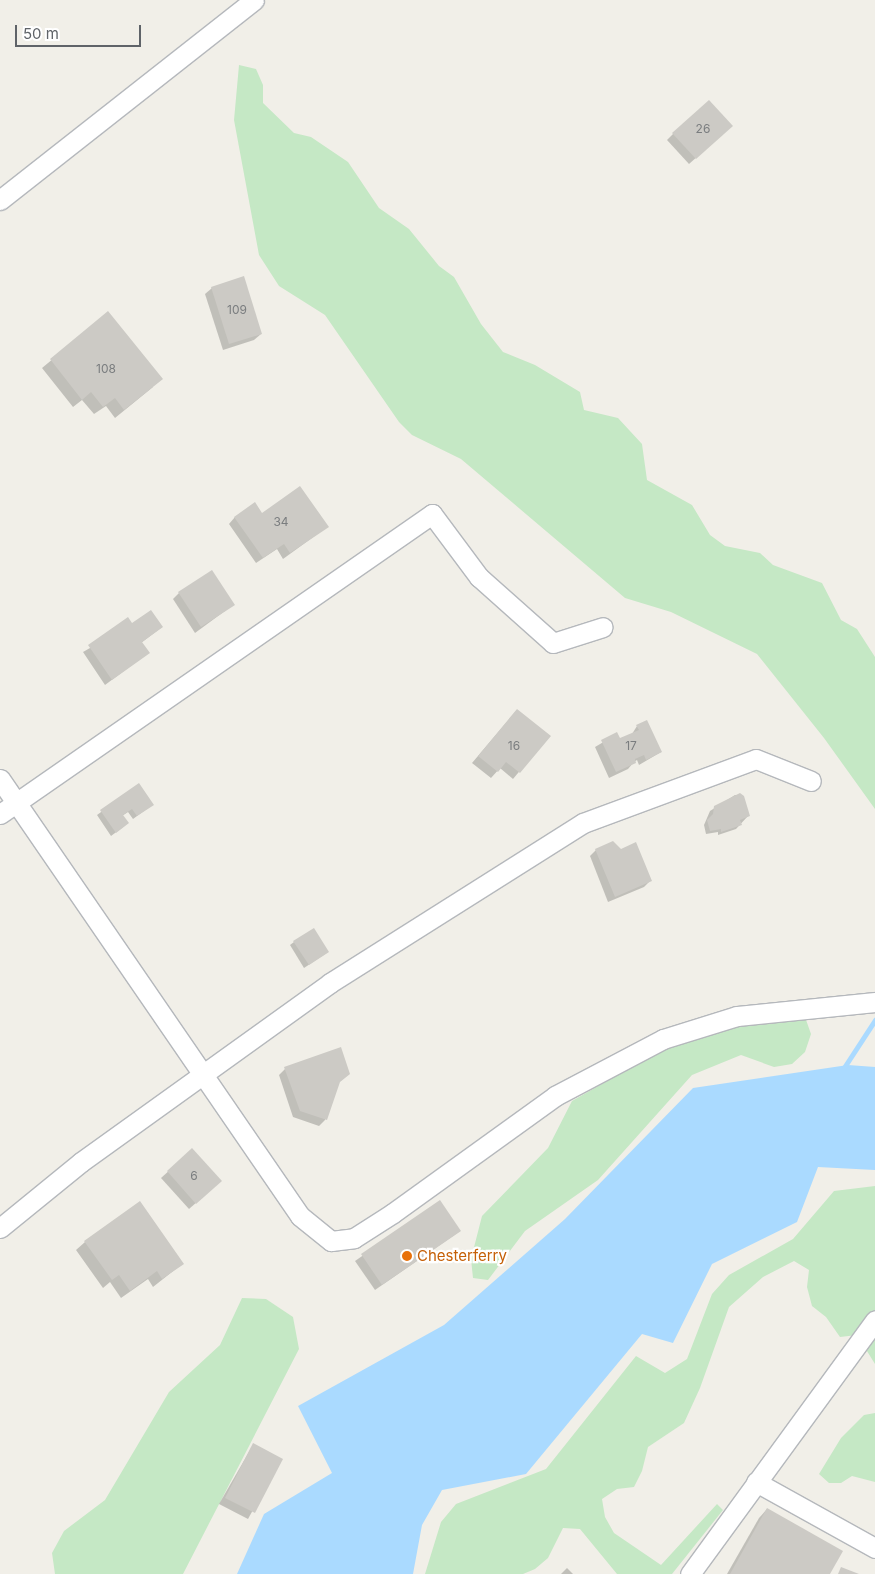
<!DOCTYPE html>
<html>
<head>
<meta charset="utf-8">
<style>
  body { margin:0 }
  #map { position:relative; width:875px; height:1574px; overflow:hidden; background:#f1efe8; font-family:Inter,sans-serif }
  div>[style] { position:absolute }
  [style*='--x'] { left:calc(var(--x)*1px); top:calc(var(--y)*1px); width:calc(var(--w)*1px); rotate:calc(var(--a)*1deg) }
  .green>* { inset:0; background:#c5e8c5 }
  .water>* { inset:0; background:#aadaff }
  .shadow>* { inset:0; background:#0003 }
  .stream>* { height:5px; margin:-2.5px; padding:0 2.5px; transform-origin:2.5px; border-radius:2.5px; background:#aadaff }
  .building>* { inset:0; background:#cccac5 }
  .roads { filter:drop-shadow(1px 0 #b5b8bc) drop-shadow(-1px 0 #b5b8bc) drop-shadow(0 1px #b5b8bc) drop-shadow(0 -1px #b5b8bc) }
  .minor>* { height:19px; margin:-9.5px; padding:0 9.5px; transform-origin:9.5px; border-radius:9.5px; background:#fff }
  .dots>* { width:14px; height:14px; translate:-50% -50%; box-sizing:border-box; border:2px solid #fff; border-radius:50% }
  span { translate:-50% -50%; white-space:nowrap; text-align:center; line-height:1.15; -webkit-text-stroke:4.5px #fff; paint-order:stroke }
  .number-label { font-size:12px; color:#7a7d7f }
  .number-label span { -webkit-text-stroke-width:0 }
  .food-label { font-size:15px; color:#c56008 }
  .left { translate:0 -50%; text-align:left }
  .scale { position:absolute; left:15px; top:25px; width:126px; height:22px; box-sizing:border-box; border:2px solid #5f6368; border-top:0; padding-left:6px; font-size:15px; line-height:18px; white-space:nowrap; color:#5f6368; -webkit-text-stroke:4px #fff; paint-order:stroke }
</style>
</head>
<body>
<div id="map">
  <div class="green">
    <i style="clip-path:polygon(239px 65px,256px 69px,263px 85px,263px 103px,294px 133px,311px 137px,348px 162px,379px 208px,409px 229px,439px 266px,454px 277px,481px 324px,503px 352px,535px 365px,580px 392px,584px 410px,618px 418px,642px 444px,647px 480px,692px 505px,710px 535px,725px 546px,760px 553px,773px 565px,822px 583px,841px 620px,857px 629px,875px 657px,875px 809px,824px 738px,757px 654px,671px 612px,625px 598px,461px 459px,412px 435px,399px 422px,325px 315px,279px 286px,259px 255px,234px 120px)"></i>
    <i style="clip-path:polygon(773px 1014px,805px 1017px,811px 1034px,805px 1052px,792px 1064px,774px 1067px,741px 1055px,692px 1075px,598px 1180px,525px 1231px,488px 1280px,473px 1278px,471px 1259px,482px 1216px,548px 1148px,572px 1101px,686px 1036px)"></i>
    <i style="clip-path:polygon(875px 1186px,875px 1364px,857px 1335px,840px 1337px,826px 1317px,812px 1306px,807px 1287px,809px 1270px,794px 1261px,763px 1277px,729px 1307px,700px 1388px,684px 1423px,648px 1447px,642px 1471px,634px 1487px,617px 1489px,602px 1499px,605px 1517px,614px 1533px,661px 1565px,717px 1504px,723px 1510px,672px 1574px,617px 1574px,580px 1529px,563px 1528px,548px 1558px,535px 1569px,523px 1574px,425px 1574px,441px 1522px,456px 1504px,546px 1469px,636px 1356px,665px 1373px,687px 1359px,712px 1294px,729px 1275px,793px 1239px,834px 1191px)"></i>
    <i style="clip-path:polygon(242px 1298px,266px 1299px,293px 1317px,299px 1349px,183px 1574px,55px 1574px,52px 1553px,64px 1531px,105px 1500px,169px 1392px,220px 1345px)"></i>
    <i style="clip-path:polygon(875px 1413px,875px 1482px,852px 1476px,841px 1483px,829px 1483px,819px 1474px,841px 1438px,864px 1415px)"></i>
  </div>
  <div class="water">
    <i style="clip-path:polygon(848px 1065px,875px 1067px,875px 1170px,818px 1167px,797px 1222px,712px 1264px,673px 1343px,642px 1334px,526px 1474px,442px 1490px,422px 1525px,413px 1574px,237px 1574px,264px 1514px,332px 1473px,298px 1406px,444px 1325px,565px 1219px,693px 1088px)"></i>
  </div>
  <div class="shadow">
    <i style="clip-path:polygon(725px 132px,689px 164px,667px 140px,673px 134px)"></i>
    <i style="clip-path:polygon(212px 288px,261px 334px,254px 340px,223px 350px,205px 294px)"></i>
    <i style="clip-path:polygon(108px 313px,153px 387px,115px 418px,106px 406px,94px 414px,82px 400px,73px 407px,42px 368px)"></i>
    <i style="clip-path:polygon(262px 514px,327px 527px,283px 559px,277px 549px,256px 563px,229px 524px,235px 517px)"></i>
    <i style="clip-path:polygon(179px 593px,233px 605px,195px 633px,173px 599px)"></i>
    <i style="clip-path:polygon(132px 624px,162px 627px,141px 643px,148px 653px,105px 685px,83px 652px)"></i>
    <i style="clip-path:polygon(517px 710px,549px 736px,513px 779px,500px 768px,491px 778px,472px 763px)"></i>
    <i style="clip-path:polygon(637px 726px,661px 752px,639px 765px,637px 760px,634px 762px,628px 769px,609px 778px,595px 747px,617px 734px,620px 740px,632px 734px)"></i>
    <i style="clip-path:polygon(138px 785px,152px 805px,133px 819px,128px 812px,122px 816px,123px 827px,111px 836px,97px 815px)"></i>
    <i style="clip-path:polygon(735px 795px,743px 797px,748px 816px,736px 829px,718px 835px,718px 832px,706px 834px,704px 825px,710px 811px)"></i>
    <i style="clip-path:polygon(596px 850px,650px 881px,644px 887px,608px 902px,590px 856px)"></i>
    <i style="clip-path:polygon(294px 942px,328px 952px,304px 968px,290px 945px)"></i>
    <i style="clip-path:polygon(285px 1069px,349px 1074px,338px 1083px,325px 1120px,319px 1126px,293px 1117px,279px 1075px)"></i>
    <i style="clip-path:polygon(192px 1150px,214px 1187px,189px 1209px,161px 1178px)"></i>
    <i style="clip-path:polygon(440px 1202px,460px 1231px,375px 1290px,355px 1261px)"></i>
    <i style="clip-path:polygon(85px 1242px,182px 1264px,153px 1287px,148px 1279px,121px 1298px,110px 1282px,103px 1288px,76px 1250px)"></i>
    <i style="clip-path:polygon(253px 1445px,281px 1459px,248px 1519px,219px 1504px)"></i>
    <i style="clip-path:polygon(767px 1509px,828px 1574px,727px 1574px,759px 1518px)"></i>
    <i style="clip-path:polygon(567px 1568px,573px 1574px,561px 1574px)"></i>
  </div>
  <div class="stream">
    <i style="--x:843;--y:1069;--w:59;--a:-56.9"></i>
  </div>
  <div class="building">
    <i style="clip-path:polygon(709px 100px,733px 126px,696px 159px,672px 133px)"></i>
    <i style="clip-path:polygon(244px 276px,262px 334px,229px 344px,211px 287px)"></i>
    <i style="clip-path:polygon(108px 311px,163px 379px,124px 410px,115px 398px,103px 407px,91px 392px,82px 400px,50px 359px)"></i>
    <i style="clip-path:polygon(300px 486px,329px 527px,290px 553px,284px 544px,263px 558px,234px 517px,255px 502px,262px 513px)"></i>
    <i style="clip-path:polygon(212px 570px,235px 605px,201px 627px,178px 592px)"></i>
    <i style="clip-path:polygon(151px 610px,163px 627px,142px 642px,150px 653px,112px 680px,88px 645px,128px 617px,132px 623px)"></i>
    <i style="clip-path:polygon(517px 709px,551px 736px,520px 773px,506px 762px,498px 772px,478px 756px)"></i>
    <i style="clip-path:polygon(647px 720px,662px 752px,646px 760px,644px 755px,635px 759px,636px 763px,616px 772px,601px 740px,617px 732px,620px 738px,639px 730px,636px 725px)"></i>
    <i style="clip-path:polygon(139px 783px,154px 805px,137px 816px,132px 809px,123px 815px,129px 823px,116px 833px,100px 810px)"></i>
    <i style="clip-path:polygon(740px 793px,744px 796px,750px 816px,740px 820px,742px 825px,721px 832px,721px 829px,710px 831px,707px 820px,713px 814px,714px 806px)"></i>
    <i style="clip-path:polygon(613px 841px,621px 849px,636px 842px,652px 881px,615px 897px,595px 849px)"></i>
    <i style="clip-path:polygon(314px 928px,329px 952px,309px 965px,293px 941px)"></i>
    <i style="clip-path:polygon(341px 1047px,350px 1074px,340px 1082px,327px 1120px,300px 1111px,284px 1067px)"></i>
    <i style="clip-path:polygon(192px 1148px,222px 1181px,196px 1204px,167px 1171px)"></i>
    <i style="clip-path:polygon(440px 1200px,461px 1231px,382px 1285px,361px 1254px)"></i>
    <i style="clip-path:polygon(140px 1201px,184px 1264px,162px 1279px,157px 1271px,130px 1291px,119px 1275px,112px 1280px,84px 1241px)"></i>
    <i style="clip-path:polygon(253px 1443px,283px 1459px,255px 1513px,225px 1498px)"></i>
    <i style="clip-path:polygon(767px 1508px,843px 1551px,830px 1574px,730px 1574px)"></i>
    <i style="clip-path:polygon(841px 1567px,859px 1574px,838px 1574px)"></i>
  </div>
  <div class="roads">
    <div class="minor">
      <i style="--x:0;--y:200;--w:323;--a:-38.2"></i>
      <i style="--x:0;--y:779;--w:530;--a:55.53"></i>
      <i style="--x:300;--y:1216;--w:40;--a:39"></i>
      <i style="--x:331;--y:1241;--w:23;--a:-7"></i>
      <i style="--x:354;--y:1238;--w:46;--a:-32.7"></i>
      <i style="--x:393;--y:1213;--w:200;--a:-35.8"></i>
      <i style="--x:555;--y:1096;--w:122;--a:-27.8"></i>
      <i style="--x:663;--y:1039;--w:77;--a:-17.3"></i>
      <i style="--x:737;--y:1016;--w:139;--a:-5.8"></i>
      <i style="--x:0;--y:814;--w:526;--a:-34.78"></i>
      <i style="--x:432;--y:514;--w:79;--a:53.3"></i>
      <i style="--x:479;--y:577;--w:99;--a:41.7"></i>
      <i style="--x:553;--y:643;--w:52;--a:-17.7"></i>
      <i style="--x:0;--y:1228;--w:104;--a:-39.2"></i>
      <i style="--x:81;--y:1162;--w:307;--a:-35.7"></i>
      <i style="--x:330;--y:983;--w:299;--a:-32.3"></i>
      <i style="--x:583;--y:823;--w:184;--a:-20.3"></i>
      <i style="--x:756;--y:759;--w:59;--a:21.8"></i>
      <i style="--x:756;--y:1482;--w:136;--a:29"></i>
      <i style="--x:690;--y:1574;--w:314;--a:-53.9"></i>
    </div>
  </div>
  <div class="dots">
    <i style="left:407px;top:1256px;background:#e8710a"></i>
  </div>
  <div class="number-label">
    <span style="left:703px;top:129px">26</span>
    <span style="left:237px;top:310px">109</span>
    <span style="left:106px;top:369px">108</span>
    <span style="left:281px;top:522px">34</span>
    <span style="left:514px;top:746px">16</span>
    <span style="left:631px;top:746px">17</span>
    <span style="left:194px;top:1176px">6</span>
  </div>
  <div class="food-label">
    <span class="left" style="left:417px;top:1256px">Chesterferry</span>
  </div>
  <div class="scale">50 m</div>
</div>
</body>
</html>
